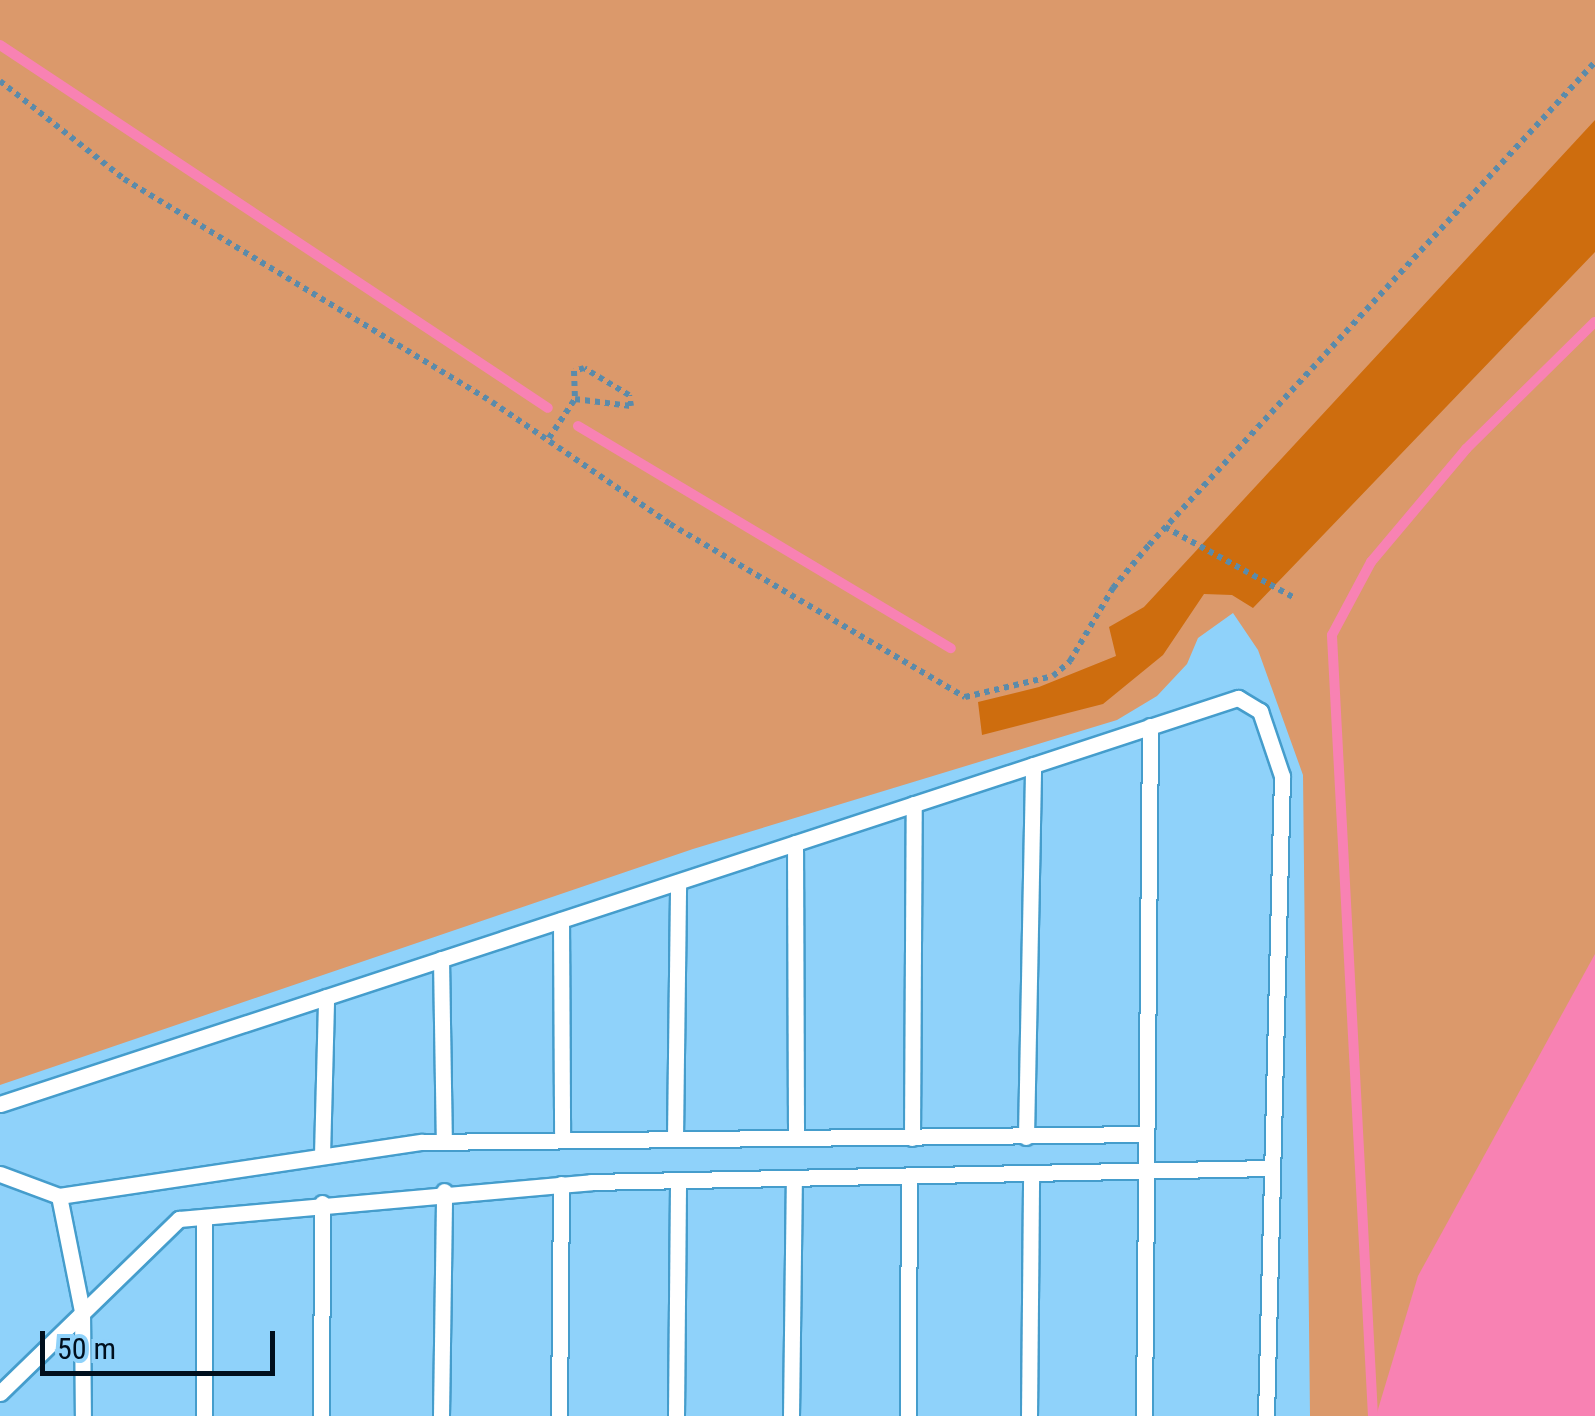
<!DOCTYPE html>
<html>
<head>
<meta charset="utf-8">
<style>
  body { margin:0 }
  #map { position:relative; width:1595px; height:1416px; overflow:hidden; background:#8fd2fa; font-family:"Roboto Condensed",sans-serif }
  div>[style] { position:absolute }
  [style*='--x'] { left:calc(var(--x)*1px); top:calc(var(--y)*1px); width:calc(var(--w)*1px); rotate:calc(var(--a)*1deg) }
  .green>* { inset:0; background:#db996b }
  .forest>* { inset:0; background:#ce6d0e }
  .water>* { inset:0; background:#f882b3 }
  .stream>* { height:10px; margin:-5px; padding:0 5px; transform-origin:5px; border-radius:5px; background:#f882b3 }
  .path>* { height:6px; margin-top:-3px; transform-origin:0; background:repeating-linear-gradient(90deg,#5b8baa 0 5px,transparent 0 10px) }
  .roads { filter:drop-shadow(2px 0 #459dcc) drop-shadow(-2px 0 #459dcc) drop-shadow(0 2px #459dcc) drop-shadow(0 -2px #459dcc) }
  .service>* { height:15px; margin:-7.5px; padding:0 7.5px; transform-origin:7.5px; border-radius:7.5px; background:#fff }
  span { translate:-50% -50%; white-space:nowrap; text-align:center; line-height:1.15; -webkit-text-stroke:9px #8fd2fa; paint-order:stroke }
  .scale { position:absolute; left:40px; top:1331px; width:235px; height:45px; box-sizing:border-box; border:5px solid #000f1d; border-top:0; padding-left:12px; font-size:30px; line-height:35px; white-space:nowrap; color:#000f1d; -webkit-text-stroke:8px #8fd2fa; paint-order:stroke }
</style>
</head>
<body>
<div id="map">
  <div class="green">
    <i style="clip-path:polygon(0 0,1595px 0,1595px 1416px,1310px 1416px,1303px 775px,1258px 650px,1233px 613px,1198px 638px,1187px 664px,1157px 696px,1117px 720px,693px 849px,0 1085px)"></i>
  </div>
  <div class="forest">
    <i style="clip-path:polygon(1595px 120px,1595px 252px,1253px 608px,1232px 595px,1204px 594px,1163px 655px,1103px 704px,982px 735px,978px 702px,1039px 687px,1116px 656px,1109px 627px,1144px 607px)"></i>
  </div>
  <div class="water">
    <i style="clip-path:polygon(1595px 954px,1595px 1416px,1376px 1416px,1418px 1276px)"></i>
  </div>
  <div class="stream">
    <i style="--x:0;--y:45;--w:657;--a:33.52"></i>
    <i style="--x:578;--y:426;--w:434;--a:30.8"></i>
    <i style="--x:1373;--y:1416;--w:782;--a:-93.01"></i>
    <i style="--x:1332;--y:635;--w:83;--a:-61.9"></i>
    <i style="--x:1371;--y:562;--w:148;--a:-49.9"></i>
    <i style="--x:1466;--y:449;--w:181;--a:-44.6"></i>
  </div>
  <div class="path">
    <i style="--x:0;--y:81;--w:158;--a:38.3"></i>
    <i style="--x:124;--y:179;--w:430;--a:31.2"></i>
    <i style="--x:492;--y:402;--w:216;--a:34.4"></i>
    <i style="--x:670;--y:524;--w:342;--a:30.4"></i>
    <i style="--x:965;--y:697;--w:90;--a:-13.4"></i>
    <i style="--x:1053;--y:676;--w:23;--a:-41"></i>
    <i style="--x:1070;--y:661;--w:85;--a:-59.5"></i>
    <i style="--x:1113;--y:588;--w:56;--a:-50.1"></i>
    <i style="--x:1149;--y:545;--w:657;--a:-47.28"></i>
    <i style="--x:549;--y:438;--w:47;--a:-56.3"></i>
    <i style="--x:575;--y:399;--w:56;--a:7.1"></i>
    <i style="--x:631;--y:406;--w:11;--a:-100"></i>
    <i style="--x:629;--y:395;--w:52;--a:-149"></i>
    <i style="--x:584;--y:368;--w:10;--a:163"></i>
    <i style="--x:574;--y:371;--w:28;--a:88"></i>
    <i style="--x:1165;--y:527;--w:146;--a:28.7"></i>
  </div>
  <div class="roads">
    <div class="service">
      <i style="--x:795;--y:843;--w:295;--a:89.8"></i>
      <i style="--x:561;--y:920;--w:220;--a:89.7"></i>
      <i style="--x:441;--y:959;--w:183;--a:89.1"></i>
      <i style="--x:0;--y:1104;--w:1303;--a:-18.16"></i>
      <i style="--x:1238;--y:698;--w:26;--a:31"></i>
      <i style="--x:1260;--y:711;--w:69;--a:71.3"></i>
      <i style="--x:1282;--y:776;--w:640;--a:91.43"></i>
      <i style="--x:1026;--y:1137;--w:372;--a:-88.9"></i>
      <i style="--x:675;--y:1138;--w:256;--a:-89.3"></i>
      <i style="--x:912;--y:1138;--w:334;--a:-89.7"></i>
      <i style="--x:322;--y:1155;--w:158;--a:-88.5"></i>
      <i style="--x:0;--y:1174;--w:63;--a:20.4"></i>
      <i style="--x:59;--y:1196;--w:117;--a:78.7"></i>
      <i style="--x:82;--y:1311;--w:105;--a:89.5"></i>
      <i style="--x:59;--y:1196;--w:367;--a:-8.5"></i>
      <i style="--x:422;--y:1142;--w:724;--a:-0.63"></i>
      <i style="--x:0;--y:1393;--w:250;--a:-44.2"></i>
      <i style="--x:179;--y:1219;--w:414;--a:-5.1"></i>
      <i style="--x:591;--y:1182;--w:679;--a:-1.18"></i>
      <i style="--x:204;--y:1416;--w:199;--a:-90"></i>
      <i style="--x:321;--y:1416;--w:213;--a:-89.7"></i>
      <i style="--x:441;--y:1416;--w:225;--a:-89.2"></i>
      <i style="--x:559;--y:1416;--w:232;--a:-89.5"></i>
      <i style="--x:676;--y:1416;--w:236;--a:-89.5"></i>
      <i style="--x:791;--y:1416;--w:238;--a:-89.3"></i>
      <i style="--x:908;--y:1416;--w:241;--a:-89.8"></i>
      <i style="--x:1029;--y:1416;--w:243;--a:-89.5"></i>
      <i style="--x:1144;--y:1416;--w:690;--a:-89.5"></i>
    </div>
  </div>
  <div class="scale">50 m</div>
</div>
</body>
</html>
